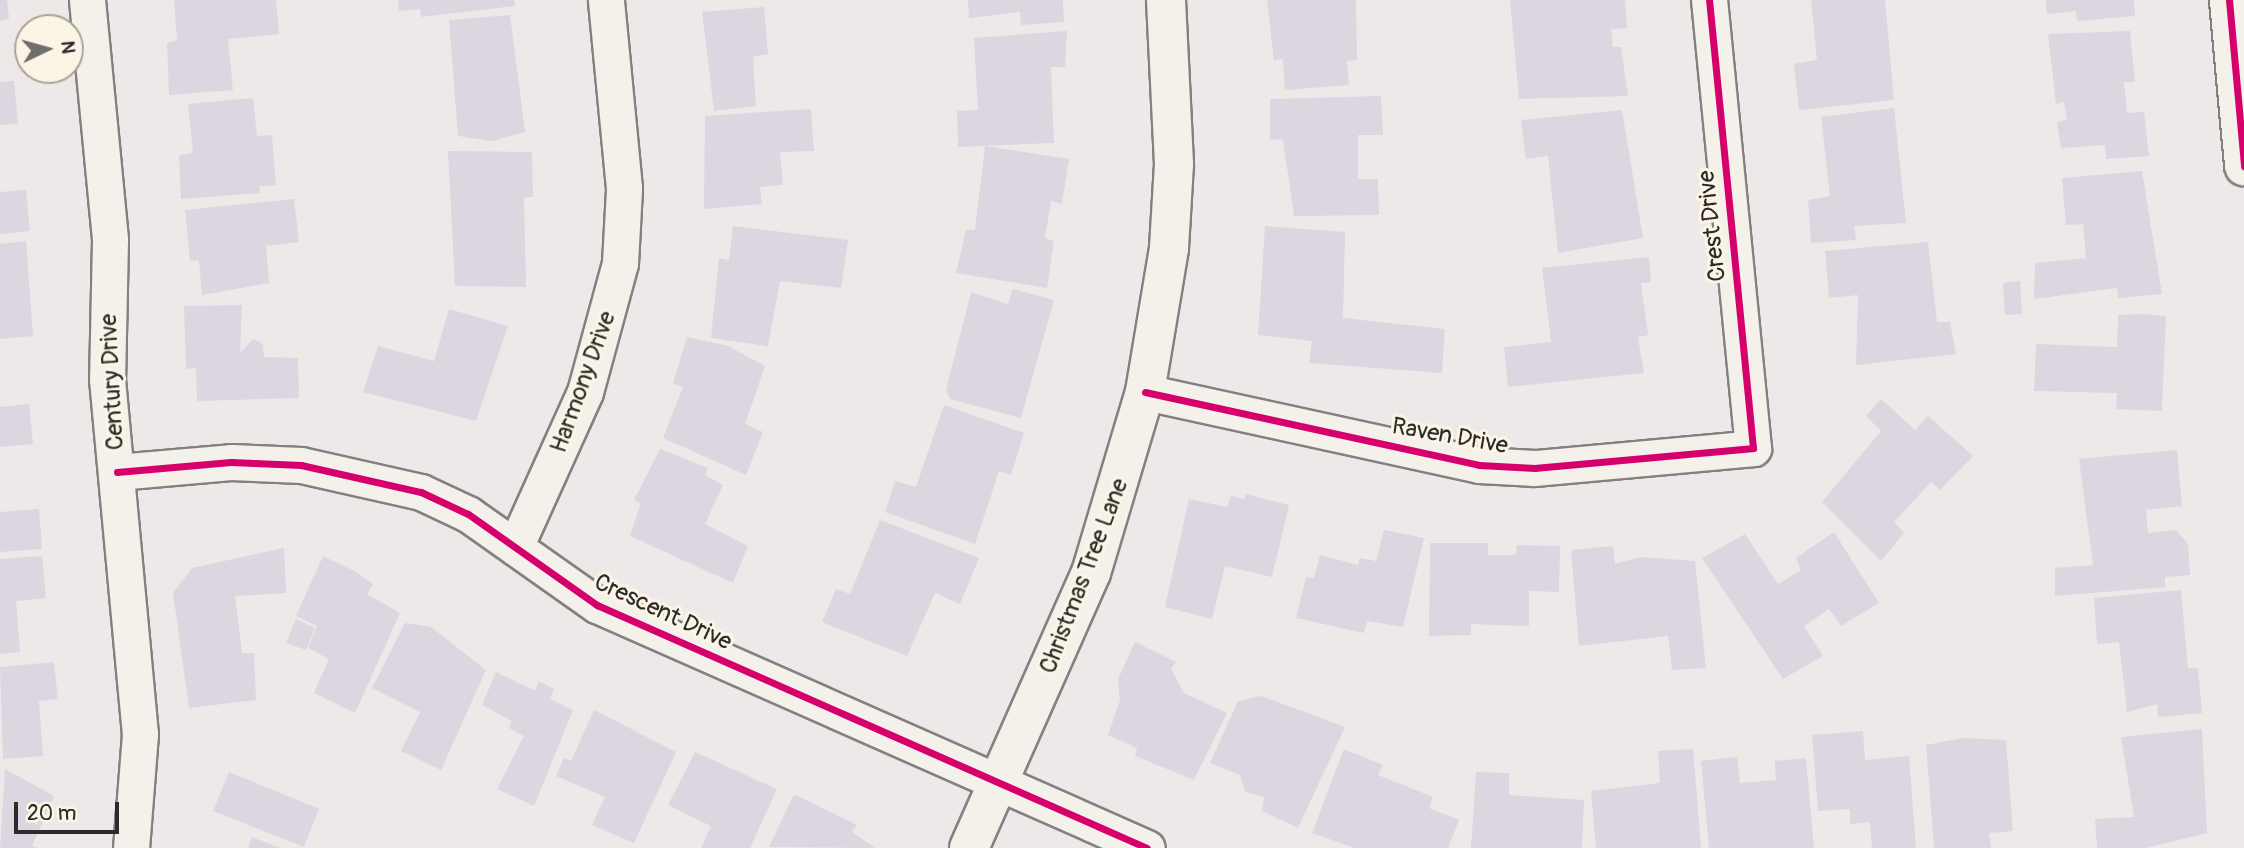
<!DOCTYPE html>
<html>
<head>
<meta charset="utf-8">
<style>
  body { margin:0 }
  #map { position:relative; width:2244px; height:848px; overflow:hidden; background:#eee9e8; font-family:Pangolin,sans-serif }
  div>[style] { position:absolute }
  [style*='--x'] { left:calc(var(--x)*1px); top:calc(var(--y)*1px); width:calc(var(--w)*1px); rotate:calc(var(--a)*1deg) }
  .building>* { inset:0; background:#dbd6df }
  .roads { filter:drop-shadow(2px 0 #838080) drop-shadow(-2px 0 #838080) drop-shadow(0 2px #838080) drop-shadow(0 -2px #838080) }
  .minor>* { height:35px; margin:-17.5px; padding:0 17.5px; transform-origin:17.5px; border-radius:17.5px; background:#f4f1eb }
  .tertiary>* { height:38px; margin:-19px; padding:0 19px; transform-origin:19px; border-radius:19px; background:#f4f1eb }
  .secondary>* { height:38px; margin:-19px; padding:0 19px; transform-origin:19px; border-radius:19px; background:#f4f1eb }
  .cycleway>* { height:7px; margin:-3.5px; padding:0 3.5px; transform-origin:3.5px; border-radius:3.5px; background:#d6006c }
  span { translate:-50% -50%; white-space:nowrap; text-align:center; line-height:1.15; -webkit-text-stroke:6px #fcf5e5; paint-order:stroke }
  .street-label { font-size:24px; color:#2b2b2b }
  .north { position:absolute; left:14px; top:14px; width:70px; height:70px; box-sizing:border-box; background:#fcf5e5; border:2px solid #a8a49b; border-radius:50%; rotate:85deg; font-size:19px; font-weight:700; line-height:28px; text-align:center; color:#2b2b2b }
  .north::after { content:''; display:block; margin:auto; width:24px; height:32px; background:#6f6e6d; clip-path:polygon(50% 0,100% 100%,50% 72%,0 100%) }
  .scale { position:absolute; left:14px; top:802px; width:105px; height:32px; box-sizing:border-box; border:4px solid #2b2b2b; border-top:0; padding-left:9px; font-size:21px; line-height:24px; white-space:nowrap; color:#2b2b2b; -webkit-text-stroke:5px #fcf5e5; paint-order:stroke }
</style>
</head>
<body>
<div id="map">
  <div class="building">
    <i style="clip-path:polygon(0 0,7px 0,9px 18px,0 21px)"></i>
    <i style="clip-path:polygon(174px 0,276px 0,279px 34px,228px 39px,233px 90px,169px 95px,167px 43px,177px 40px)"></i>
    <i style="clip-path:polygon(398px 0,514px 0,515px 6px,421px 17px,420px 9px,399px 11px)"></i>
    <i style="clip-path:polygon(968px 0,1063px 0,1064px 22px,1021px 25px,1020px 12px,969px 18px)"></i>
    <i style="clip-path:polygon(1267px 0,1356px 0,1357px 60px,1347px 61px,1349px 85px,1285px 90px,1283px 59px,1274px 60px)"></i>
    <i style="clip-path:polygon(1510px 0,1625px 0,1627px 28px,1611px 29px,1613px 47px,1621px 47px,1628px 96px,1519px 99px)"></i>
    <i style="clip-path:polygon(1811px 0,1885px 0,1894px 100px,1799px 110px,1794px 64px,1817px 60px)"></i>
    <i style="clip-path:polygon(2046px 0,2134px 0,2135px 16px,2077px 21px,2076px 11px,2047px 14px)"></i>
    <i style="clip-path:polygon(764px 7px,768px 54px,753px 57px,756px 106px,714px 111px,702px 12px)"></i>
    <i style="clip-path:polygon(510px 15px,525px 132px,492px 141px,458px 136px,449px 20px)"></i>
    <i style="clip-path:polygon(1067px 31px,1065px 67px,1051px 67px,1054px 143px,958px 147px,957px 111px,978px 110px,974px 38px)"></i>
    <i style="clip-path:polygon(2130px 31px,2135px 82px,2124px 82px,2127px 113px,2144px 112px,2149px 156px,2106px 159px,2105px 145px,2061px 148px,2057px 122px,2067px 120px,2064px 102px,2056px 104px,2048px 34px)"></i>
    <i style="clip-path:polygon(14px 81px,18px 124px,0 125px,0 82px)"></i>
    <i style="clip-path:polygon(1381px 96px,1383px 135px,1358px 135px,1358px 179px,1378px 179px,1379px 215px,1294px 216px,1283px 140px,1270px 139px,1270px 99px)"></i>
    <i style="clip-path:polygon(253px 98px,257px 136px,272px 135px,276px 185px,259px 186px,260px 193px,181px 199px,179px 155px,193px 153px,188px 104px)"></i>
    <i style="clip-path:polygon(1894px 108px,1906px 223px,1854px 226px,1856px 240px,1811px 243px,1808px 200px,1830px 196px,1821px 117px)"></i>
    <i style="clip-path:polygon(811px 109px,814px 151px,780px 152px,783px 185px,760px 187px,762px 204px,704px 209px,705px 116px)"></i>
    <i style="clip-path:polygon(1622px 110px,1643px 238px,1558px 253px,1548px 156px,1526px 159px,1521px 120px)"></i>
    <i style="clip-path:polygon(985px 146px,1069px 159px,1062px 204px,1051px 201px,1045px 238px,1054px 241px,1047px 288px,956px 273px,966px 230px,975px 230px)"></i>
    <i style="clip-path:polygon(448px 151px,532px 152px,533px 197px,524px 197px,526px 287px,455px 286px)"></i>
    <i style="clip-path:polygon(2142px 171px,2162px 294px,2118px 298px,2117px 288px,2034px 299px,2035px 263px,2086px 258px,2083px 224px,2066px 225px,2062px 178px)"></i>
    <i style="clip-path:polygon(26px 190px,30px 231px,0 234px,0 192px)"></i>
    <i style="clip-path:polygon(294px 199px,299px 242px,266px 246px,269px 283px,202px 295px,199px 260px,190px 261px,185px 210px)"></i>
    <i style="clip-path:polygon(733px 226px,848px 240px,841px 288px,780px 281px,768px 346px,711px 338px,719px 258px,729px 260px)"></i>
    <i style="clip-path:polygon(1265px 226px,1345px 232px,1343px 318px,1445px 329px,1442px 373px,1309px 363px,1312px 341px,1258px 335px)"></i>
    <i style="clip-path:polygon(26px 241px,33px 336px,0 339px,0 244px)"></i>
    <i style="clip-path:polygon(1928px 242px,1937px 322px,1950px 322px,1956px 354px,1856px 365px,1858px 295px,1829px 298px,1825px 251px)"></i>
    <i style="clip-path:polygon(1649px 257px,1651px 282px,1641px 283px,1648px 335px,1638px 337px,1644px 373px,1508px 387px,1504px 347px,1551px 342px,1542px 268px)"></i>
    <i style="clip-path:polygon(2020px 281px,2022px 314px,2005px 315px,2003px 283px)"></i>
    <i style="clip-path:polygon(1013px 289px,1054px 300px,1021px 418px,950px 399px,946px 390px,971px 292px,1008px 304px)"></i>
    <i style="clip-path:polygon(242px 305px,240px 353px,253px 339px,263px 344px,264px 357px,298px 358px,299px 398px,197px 401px,196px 368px,186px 369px,184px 306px)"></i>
    <i style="clip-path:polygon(449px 309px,508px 326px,476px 421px,363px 392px,378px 346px,434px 361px)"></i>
    <i style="clip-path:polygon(2141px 314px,2166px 316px,2162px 411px,2116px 409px,2117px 393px,2034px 391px,2036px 344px,2117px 347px,2118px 315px)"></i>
    <i style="clip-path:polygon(687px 337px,728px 346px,765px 366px,745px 424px,763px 432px,746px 475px,663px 438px,683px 387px,673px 383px)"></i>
    <i style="clip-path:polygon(1881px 399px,1915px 430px,1928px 416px,1973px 456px,1940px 490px,1931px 482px,1894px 522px,1904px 533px,1881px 561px,1822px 502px,1881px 431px,1866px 416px)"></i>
    <i style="clip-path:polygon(29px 404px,33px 444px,0 447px,0 407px)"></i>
    <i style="clip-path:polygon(944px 405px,1024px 433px,1011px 475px,999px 471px,975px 544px,885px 512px,895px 481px,916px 487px)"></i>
    <i style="clip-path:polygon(660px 449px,708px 468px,705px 475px,723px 485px,705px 524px,748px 546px,733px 583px,630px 536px,641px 503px,634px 500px)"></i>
    <i style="clip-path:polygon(2177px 450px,2182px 506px,2146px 510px,2148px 533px,2176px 530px,2188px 544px,2190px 575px,2165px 577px,2165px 587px,2055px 596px,2055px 568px,2093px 565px,2079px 459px)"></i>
    <i style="clip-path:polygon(1246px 494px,1289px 505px,1272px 577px,1225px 566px,1212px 619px,1165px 607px,1189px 499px,1227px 507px,1231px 496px,1244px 499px)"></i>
    <i style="clip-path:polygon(39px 509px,42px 549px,0 552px,0 512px)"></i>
    <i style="clip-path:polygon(880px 520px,979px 558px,960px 604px,935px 593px,907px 656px,822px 622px,836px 589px,850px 594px)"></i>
    <i style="clip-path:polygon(1384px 530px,1424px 538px,1403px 627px,1367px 621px,1364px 633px,1296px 618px,1306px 577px,1314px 578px,1320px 555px,1358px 565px,1360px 558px,1376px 561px)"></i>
    <i style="clip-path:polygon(1834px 532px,1879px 603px,1841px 626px,1829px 609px,1804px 626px,1823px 656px,1783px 679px,1702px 558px,1745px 534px,1778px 584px,1801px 570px,1796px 558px)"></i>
    <i style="clip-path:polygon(1430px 543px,1488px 543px,1488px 555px,1516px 555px,1517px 545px,1560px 546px,1559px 592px,1529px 591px,1529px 626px,1471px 624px,1471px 635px,1429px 636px)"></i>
    <i style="clip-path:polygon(1613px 546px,1615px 564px,1640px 557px,1695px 561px,1706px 668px,1672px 670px,1668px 636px,1579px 646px,1571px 550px)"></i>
    <i style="clip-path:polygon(284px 548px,286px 593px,235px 596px,242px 653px,254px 653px,256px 700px,189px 708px,173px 593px,192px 568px)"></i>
    <i style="clip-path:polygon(42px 556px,46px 598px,16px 601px,20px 652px,0 654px,0 559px)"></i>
    <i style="clip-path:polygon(323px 556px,356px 572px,373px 584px,367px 594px,400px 613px,355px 713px,314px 693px,329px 659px,308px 648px,317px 626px,296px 616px)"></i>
    <i style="clip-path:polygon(2181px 590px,2188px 668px,2198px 668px,2202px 713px,2158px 717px,2157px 704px,2127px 712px,2119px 642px,2097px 644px,2094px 598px)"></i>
    <i style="clip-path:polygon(296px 619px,315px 628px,306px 650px,286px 643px)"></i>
    <i style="clip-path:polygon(405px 623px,431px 627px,486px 670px,441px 770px,401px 751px,420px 712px,372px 688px)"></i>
    <i style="clip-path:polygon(1135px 642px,1176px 662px,1171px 669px,1184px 693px,1227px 713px,1194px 780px,1135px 756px,1137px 748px,1108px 735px,1120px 700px,1118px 679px)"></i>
    <i style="clip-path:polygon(54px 662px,58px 699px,39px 701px,43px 756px,3px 759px,0 667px)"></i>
    <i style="clip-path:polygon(496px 672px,535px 691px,539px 681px,554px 689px,550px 699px,573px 710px,534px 806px,497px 789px,524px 736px,509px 728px,512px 721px,482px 705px)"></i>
    <i style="clip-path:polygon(1261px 696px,1345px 727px,1298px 828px,1262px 811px,1264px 797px,1245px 792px,1240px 775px,1210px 763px,1238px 701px)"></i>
    <i style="clip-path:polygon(594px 710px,676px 752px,634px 843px,592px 825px,605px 797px,556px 776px,564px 758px,571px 761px)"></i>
    <i style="clip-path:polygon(2202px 729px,2207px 833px,2145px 848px,2097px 848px,2095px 819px,2134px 817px,2121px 737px)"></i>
    <i style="clip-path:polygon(1863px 731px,1865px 760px,1909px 756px,1916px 848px,1872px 848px,1870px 822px,1850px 824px,1850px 809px,1818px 811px,1812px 735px)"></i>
    <i style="clip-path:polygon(1964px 738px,2006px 740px,2013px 831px,1989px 833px,1991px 848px,1934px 848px,1926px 745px)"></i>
    <i style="clip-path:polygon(1344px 749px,1383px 765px,1378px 775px,1433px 797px,1429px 808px,1459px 820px,1448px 848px,1354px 848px,1312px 833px)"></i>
    <i style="clip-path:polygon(1693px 749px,1701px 848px,1596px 848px,1591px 791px,1660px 783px,1658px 751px)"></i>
    <i style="clip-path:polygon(695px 752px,777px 789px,750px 848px,701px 848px,711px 826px,668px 805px)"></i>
    <i style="clip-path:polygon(1737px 757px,1740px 783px,1776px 780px,1775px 761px,1806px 758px,1814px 848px,1709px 848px,1701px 761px)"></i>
    <i style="clip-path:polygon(5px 769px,54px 796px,32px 846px,37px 848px,0 848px)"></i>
    <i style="clip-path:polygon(229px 772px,319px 809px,304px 847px,213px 811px)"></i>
    <i style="clip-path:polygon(1476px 772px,1509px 773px,1509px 795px,1584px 800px,1582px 848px,1471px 848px)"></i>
    <i style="clip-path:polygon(794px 794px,857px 825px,852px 832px,875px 848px,769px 847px)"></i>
    <i style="clip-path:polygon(252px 837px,280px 848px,248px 848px)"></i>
  </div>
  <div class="roads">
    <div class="minor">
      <i style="--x:87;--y:0;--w:241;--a:84.5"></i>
      <i style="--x:110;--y:240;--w:139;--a:91.2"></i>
      <i style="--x:107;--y:379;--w:357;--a:84.7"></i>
      <i style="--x:140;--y:734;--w:114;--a:94.5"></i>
      <i style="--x:1145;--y:392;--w:342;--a:12.3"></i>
      <i style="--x:1479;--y:465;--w:56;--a:3.1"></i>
      <i style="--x:1535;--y:468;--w:219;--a:-5.2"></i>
      <i style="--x:1753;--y:448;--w:450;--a:-95.6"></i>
      <i style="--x:117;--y:472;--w:114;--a:-5"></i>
      <i style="--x:231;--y:462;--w:70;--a:2.5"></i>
      <i style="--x:301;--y:465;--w:123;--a:12.7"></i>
      <i style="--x:421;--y:492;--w:52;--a:25.1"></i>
      <i style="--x:468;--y:514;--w:158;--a:35.2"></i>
      <i style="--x:597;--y:605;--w:601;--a:23.84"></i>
      <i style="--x:515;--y:547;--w:170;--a:-65.7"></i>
      <i style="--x:585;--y:392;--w:134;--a:-74.8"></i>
      <i style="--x:620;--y:263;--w:75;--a:-86.9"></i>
      <i style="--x:624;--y:188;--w:189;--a:-95.5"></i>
    </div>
    <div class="tertiary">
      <i style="--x:969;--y:848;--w:301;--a:-66.1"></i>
      <i style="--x:1091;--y:573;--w:189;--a:-73.4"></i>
      <i style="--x:1145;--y:392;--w:146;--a:-80.5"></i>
      <i style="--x:1169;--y:248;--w:84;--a:-86.6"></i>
      <i style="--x:1174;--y:164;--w:164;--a:-92.8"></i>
    </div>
    <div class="secondary">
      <i style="--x:2229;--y:0;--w:167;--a:84.8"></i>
    </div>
  </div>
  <div class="cycleway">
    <i style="--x:2229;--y:0;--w:167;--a:84.8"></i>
    <i style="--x:1145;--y:392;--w:342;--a:12.3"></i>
    <i style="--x:1479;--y:465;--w:56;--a:3.1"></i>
    <i style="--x:1535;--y:468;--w:219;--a:-5.2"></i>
    <i style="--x:1753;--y:448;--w:450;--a:-95.6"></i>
    <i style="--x:117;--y:472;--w:114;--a:-5"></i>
    <i style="--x:231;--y:462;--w:70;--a:2.5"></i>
    <i style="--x:301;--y:465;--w:123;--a:12.7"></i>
    <i style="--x:421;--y:492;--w:52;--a:25.1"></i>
    <i style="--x:468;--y:514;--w:158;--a:35.2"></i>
    <i style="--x:597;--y:605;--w:601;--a:23.84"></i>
  </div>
  <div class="street-label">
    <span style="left:1712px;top:226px;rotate:-96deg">Crest Drive</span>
    <span style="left:112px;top:382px;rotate:-93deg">Century Drive</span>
    <span style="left:583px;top:382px;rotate:-70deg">Harmony Drive</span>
    <span style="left:1450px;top:436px;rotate:10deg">Raven Drive</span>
    <span style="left:1084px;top:576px;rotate:-69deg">Christmas Tree Lane</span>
    <span style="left:663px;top:612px;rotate:25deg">Crescent Drive</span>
  </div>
  <div class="north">N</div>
  <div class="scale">20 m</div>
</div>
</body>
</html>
